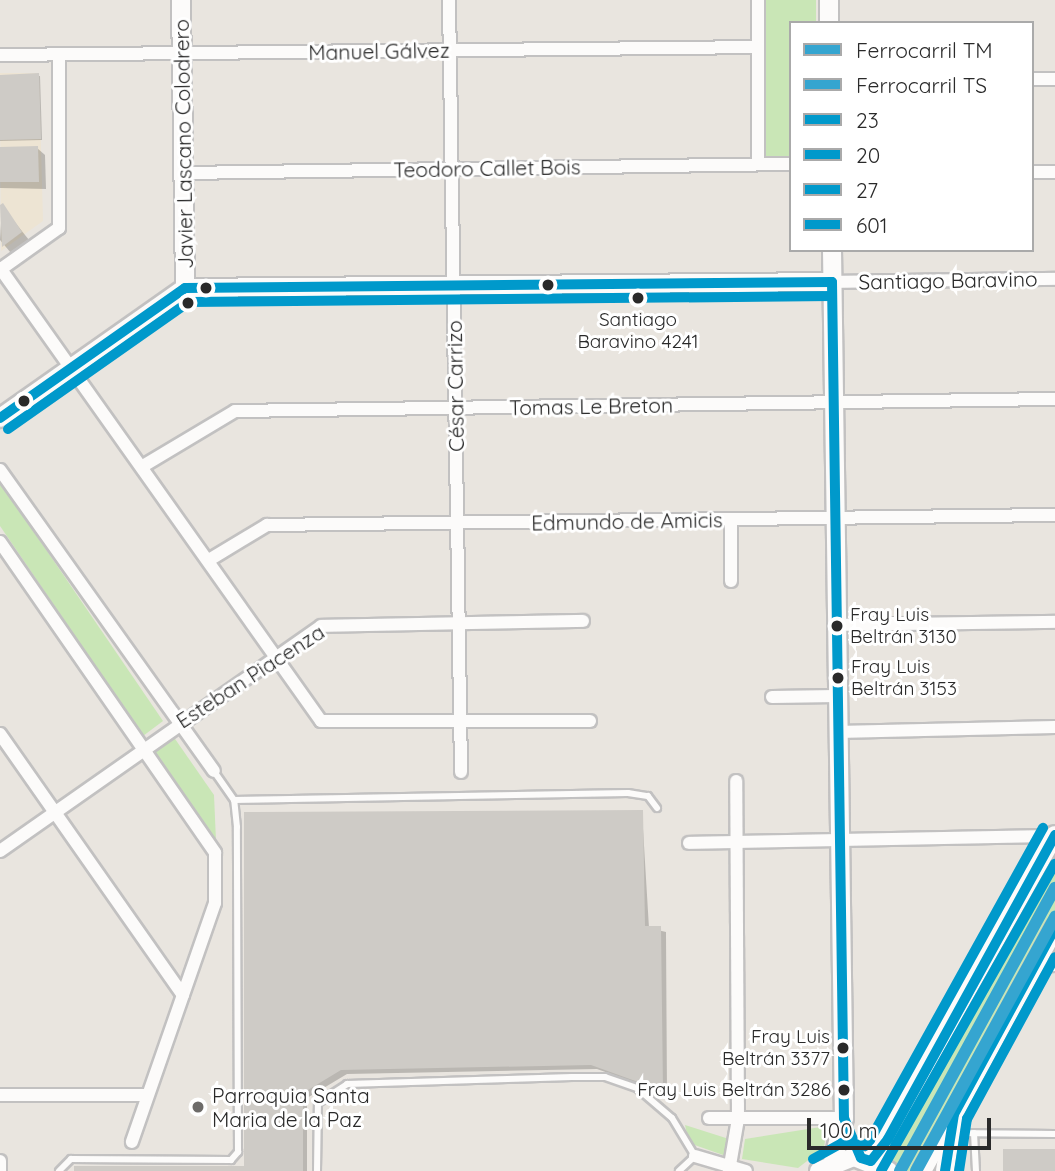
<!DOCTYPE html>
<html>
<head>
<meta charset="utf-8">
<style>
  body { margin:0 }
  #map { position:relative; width:1055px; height:1171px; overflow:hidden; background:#e9e5df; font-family:Quicksand,sans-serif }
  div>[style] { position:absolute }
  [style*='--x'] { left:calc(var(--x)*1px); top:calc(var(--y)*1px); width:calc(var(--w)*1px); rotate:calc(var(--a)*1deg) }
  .education>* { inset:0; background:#ede4d3 }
  .green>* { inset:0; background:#c9e6b6 }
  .shadow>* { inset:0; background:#0003 }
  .building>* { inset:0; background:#cecbc6 }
  .roads { filter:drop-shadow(2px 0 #c2c1c1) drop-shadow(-2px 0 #c2c1c1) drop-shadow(0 2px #c2c1c1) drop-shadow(0 -2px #c2c1c1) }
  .lane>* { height:6px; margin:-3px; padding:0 3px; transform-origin:3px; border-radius:3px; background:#fcfbfa }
  .street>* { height:12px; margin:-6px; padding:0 6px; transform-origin:6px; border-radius:6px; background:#fcfbfa }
  .secondary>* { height:18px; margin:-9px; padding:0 9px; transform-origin:9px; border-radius:9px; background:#fcfbfa }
  .bus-1>* { height:10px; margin:-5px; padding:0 5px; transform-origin:5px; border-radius:5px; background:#0099cb }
  .bus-2>* { height:10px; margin:-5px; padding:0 5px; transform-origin:5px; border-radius:5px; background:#0099cb }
  .bus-3>* { height:10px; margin:-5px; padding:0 5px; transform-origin:5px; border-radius:5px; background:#0099cb }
  .bus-4>* { height:10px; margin:-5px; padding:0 5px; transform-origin:5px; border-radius:5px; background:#0099cb }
  .rail-1>* { height:12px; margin:-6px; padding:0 6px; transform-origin:6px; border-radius:6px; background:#35a5d0 }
  .rail-2>* { height:12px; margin:-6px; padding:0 6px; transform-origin:6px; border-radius:6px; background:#35a5d0 }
  .dots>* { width:19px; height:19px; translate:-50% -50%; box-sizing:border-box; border:4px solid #fff; border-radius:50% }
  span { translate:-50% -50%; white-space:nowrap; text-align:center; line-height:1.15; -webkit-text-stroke:6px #fff; paint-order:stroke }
  .bus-label { font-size:19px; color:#2a2a2a }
  .left { translate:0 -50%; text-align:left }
  .right { translate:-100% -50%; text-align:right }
  .street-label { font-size:21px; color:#2a2a2a }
  .poi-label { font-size:21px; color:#2a2a2a }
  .legend { position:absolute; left:789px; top:21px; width:245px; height:231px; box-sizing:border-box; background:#fff; border:2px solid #aaa; margin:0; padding:9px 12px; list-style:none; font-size:21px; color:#2a2a2a }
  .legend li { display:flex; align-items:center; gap:14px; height:35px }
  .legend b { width:35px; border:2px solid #aaa }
  .scale { position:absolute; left:807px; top:1118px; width:184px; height:32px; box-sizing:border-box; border:4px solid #2a2a2a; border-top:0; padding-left:9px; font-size:21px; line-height:24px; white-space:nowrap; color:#2a2a2a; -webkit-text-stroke:5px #fff; paint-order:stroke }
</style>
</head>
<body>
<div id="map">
  <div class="education">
    <i style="clip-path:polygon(0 73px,39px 73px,43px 221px,1px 251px)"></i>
  </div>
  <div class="green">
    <i style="clip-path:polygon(763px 0,816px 0,816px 23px,791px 23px,791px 158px,765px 160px)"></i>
    <i style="clip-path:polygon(0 482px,163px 721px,143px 736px,0 526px)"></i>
    <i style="clip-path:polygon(173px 736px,214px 795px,216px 841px,152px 753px)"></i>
    <i style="clip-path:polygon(1055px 870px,1055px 914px,913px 1171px,900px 1171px,890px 1160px)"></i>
    <i style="clip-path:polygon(685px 1125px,729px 1139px,726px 1156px,689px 1143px)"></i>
    <i style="clip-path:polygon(827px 1126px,824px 1148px,798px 1168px,742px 1159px,745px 1139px)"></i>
  </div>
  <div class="shadow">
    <i style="clip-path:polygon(40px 76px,42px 140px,0 141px,0 77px)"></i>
    <i style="clip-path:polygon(37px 148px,45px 155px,46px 189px,0 188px,0 149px)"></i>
    <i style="clip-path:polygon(2px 206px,29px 240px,11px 253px,0 240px)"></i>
    <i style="clip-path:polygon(642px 812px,649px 928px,666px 932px,667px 1094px,597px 1069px,347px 1074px,307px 1098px,307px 1171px,76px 1171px,246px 1168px,246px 814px)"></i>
  </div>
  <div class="building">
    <i style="clip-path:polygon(39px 73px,41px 139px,0 140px,0 75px)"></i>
    <i style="clip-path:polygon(38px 146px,39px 182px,0 182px,0 147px)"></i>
    <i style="clip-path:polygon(3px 203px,22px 232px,2px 247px,0 205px)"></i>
    <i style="clip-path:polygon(643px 810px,645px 926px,661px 926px,663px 1091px,591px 1065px,341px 1070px,303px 1093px,303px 1171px,74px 1171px,74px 1166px,244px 1166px,244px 812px)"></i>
    <i style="clip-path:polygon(1003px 1149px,1055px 1149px,1055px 1171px,1003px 1171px)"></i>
  </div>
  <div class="roads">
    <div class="lane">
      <i style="--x:234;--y:800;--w:394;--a:-1"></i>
      <i style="--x:628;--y:793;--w:20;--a:9"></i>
      <i style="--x:648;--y:796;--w:15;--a:53"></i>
      <i style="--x:952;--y:1133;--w:103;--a:0.6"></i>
      <i style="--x:974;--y:1133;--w:38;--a:87"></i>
      <i style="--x:59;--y:1171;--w:17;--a:-45"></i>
      <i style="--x:71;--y:1159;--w:160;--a:0.4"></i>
      <i style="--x:231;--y:1160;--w:11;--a:-49"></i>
      <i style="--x:238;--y:1152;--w:325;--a:-90.2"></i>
      <i style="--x:237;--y:827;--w:27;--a:-96"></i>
      <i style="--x:234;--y:800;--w:35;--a:-125"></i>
      <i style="--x:317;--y:1171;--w:68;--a:-89.2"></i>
      <i style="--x:318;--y:1103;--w:35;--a:-33"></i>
      <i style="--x:347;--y:1084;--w:225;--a:-1.8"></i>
      <i style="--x:572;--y:1077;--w:33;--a:0"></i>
      <i style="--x:605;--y:1077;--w:34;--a:19"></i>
      <i style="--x:637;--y:1088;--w:46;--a:40.6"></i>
      <i style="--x:672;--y:1118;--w:44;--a:58.8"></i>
      <i style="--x:695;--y:1156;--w:22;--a:137"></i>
    </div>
    <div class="street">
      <i style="--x:449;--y:0;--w:772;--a:89.11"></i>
      <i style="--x:758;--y:0;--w:164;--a:90"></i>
      <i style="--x:0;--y:55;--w:758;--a:-0.6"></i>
      <i style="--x:1032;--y:79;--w:23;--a:0"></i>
      <i style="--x:1032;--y:172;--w:23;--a:0"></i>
      <i style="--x:184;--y:173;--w:607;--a:-0.85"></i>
      <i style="--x:0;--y:268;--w:555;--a:54.68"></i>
      <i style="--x:321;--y:721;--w:269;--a:0"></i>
      <i style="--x:1;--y:269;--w:71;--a:-35.3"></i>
      <i style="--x:59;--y:228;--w:174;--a:-90"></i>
      <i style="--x:832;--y:282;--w:223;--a:-0.8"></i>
      <i style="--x:143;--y:466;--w:107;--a:-30.9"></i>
      <i style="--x:235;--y:411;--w:820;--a:-0.84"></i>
      <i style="--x:0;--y:470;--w:369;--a:54.6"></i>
      <i style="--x:731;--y:519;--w:62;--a:90"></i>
      <i style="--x:0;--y:542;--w:378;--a:55.3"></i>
      <i style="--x:215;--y:853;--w:50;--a:90"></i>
      <i style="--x:215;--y:903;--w:253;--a:109.2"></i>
      <i style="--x:209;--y:560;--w:68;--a:-31.1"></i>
      <i style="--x:267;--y:525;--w:788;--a:-0.73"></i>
      <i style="--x:836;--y:625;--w:219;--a:-0.8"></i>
      <i style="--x:772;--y:697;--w:64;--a:-0.9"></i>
      <i style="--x:837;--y:732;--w:218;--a:-1.3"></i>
      <i style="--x:0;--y:734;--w:319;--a:55"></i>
      <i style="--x:689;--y:843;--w:366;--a:-1.1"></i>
      <i style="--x:0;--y:851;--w:392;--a:-35"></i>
      <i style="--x:321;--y:626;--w:262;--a:-1.1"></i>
      <i style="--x:1034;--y:966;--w:21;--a:-3"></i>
      <i style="--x:0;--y:1095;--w:146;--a:0"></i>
      <i style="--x:709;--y:1118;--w:135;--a:0"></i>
      <i style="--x:695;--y:1156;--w:53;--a:16.4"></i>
      <i style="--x:0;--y:1161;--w:10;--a:90"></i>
      <i style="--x:729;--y:1171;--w:53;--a:-80.2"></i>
      <i style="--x:738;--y:1119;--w:338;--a:-90.3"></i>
    </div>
    <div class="secondary">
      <i style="--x:181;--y:0;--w:288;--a:89.2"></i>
      <i style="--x:829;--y:0;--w:23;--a:90"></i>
      <i style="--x:832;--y:250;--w:868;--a:89.21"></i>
      <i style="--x:844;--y:1118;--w:44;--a:104.3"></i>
      <i style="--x:0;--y:418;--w:226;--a:-35.1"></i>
      <i style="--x:185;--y:288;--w:647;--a:-0.53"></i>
      <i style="--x:871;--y:1161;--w:374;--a:-60.6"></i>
      <i style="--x:819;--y:1171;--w:38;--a:-22"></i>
      <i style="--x:854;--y:1157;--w:37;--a:22"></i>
      <i style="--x:922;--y:1171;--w:51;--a:-60.9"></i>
      <i style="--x:945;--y:1171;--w:58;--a:-81"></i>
      <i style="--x:954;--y:1114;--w:212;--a:-61.5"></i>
    </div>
  </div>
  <div class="bus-1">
    <i style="--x:832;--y:282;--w:836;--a:89.18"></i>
    <i style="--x:844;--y:1118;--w:43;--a:67"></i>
    <i style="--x:861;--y:1158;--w:10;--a:17"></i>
    <i style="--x:871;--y:1161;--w:28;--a:-52"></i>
    <i style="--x:888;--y:1139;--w:347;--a:-61.2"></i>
    <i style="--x:0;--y:418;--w:226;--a:-35.1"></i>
    <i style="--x:185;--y:288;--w:647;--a:-0.53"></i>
    <i style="--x:945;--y:1171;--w:58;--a:-81"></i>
    <i style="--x:954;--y:1114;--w:212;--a:-61.5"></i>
  </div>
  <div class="bus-2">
    <i style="--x:8;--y:429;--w:221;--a:-35.1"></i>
    <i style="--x:189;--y:302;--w:643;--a:-0.53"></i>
  </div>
  <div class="bus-3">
    <i style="--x:881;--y:1171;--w:353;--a:-60.5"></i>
    <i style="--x:959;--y:1171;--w:53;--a:-81.3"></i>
    <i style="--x:967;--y:1119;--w:184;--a:-61.5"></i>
  </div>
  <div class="bus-4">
    <i style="--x:813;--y:1159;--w:33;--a:-29"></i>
    <i style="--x:842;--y:1143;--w:23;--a:7"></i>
    <i style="--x:865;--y:1146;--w:8;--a:-50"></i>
    <i style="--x:870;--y:1140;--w:357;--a:-61"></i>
  </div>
  <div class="rail-1">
    <i style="--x:900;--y:1171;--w:323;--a:-61.3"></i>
  </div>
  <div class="rail-2">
    <i style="--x:916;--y:1171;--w:290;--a:-61.3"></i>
  </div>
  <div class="dots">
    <i style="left:548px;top:285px;background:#2a2a2a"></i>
    <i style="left:206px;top:288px;background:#2a2a2a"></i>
    <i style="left:638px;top:298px;background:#2a2a2a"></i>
    <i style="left:188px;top:303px;background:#2a2a2a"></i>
    <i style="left:24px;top:401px;background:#2a2a2a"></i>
    <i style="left:837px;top:626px;background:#2a2a2a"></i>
    <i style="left:838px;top:678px;background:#2a2a2a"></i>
    <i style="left:843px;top:1048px;background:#2a2a2a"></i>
    <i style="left:844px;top:1090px;background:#2a2a2a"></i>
    <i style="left:198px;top:1107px;background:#6d6b69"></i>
  </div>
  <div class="bus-label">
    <span style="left:638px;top:331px">Santiago<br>Baravino 4241</span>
    <span class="left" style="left:850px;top:626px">Fray Luis<br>Beltrán 3130</span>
    <span class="left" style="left:851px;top:678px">Fray Luis<br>Beltrán 3153</span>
    <span class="right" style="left:830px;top:1048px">Fray Luis<br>Beltrán 3377</span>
    <span class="right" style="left:831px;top:1090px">Fray Luis Beltrán 3286</span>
  </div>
  <div class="street-label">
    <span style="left:379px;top:51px;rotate:-1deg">Manuel Gálvez</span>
    <span style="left:183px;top:144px;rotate:-91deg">Javier Lascano Colodrero</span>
    <span style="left:487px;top:168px;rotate:-1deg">Teodoro Callet Bois</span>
    <span style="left:948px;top:280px;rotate:-1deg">Santiago Baravino</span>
    <span style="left:455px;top:386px;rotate:-91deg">César Carrizo</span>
    <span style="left:591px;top:406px;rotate:-1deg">Tomas Le Breton</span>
    <span style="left:627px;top:521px;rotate:-1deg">Edmundo de Amicis</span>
    <span style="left:250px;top:676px;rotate:-33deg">Esteban Piacenza</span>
  </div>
  <div class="poi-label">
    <span class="left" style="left:212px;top:1107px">Parroquia Santa<br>Maria de la Paz</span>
  </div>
  <ul class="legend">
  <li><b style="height:9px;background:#35a5d0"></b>Ferrocarril TM</li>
  <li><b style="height:9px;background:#35a5d0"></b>Ferrocarril TS</li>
  <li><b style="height:9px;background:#0099cb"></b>23</li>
  <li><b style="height:9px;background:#0099cb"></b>20</li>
  <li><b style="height:9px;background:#0099cb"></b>27</li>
  <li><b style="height:9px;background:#0099cb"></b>601</li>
  </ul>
  <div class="scale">100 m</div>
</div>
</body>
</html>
